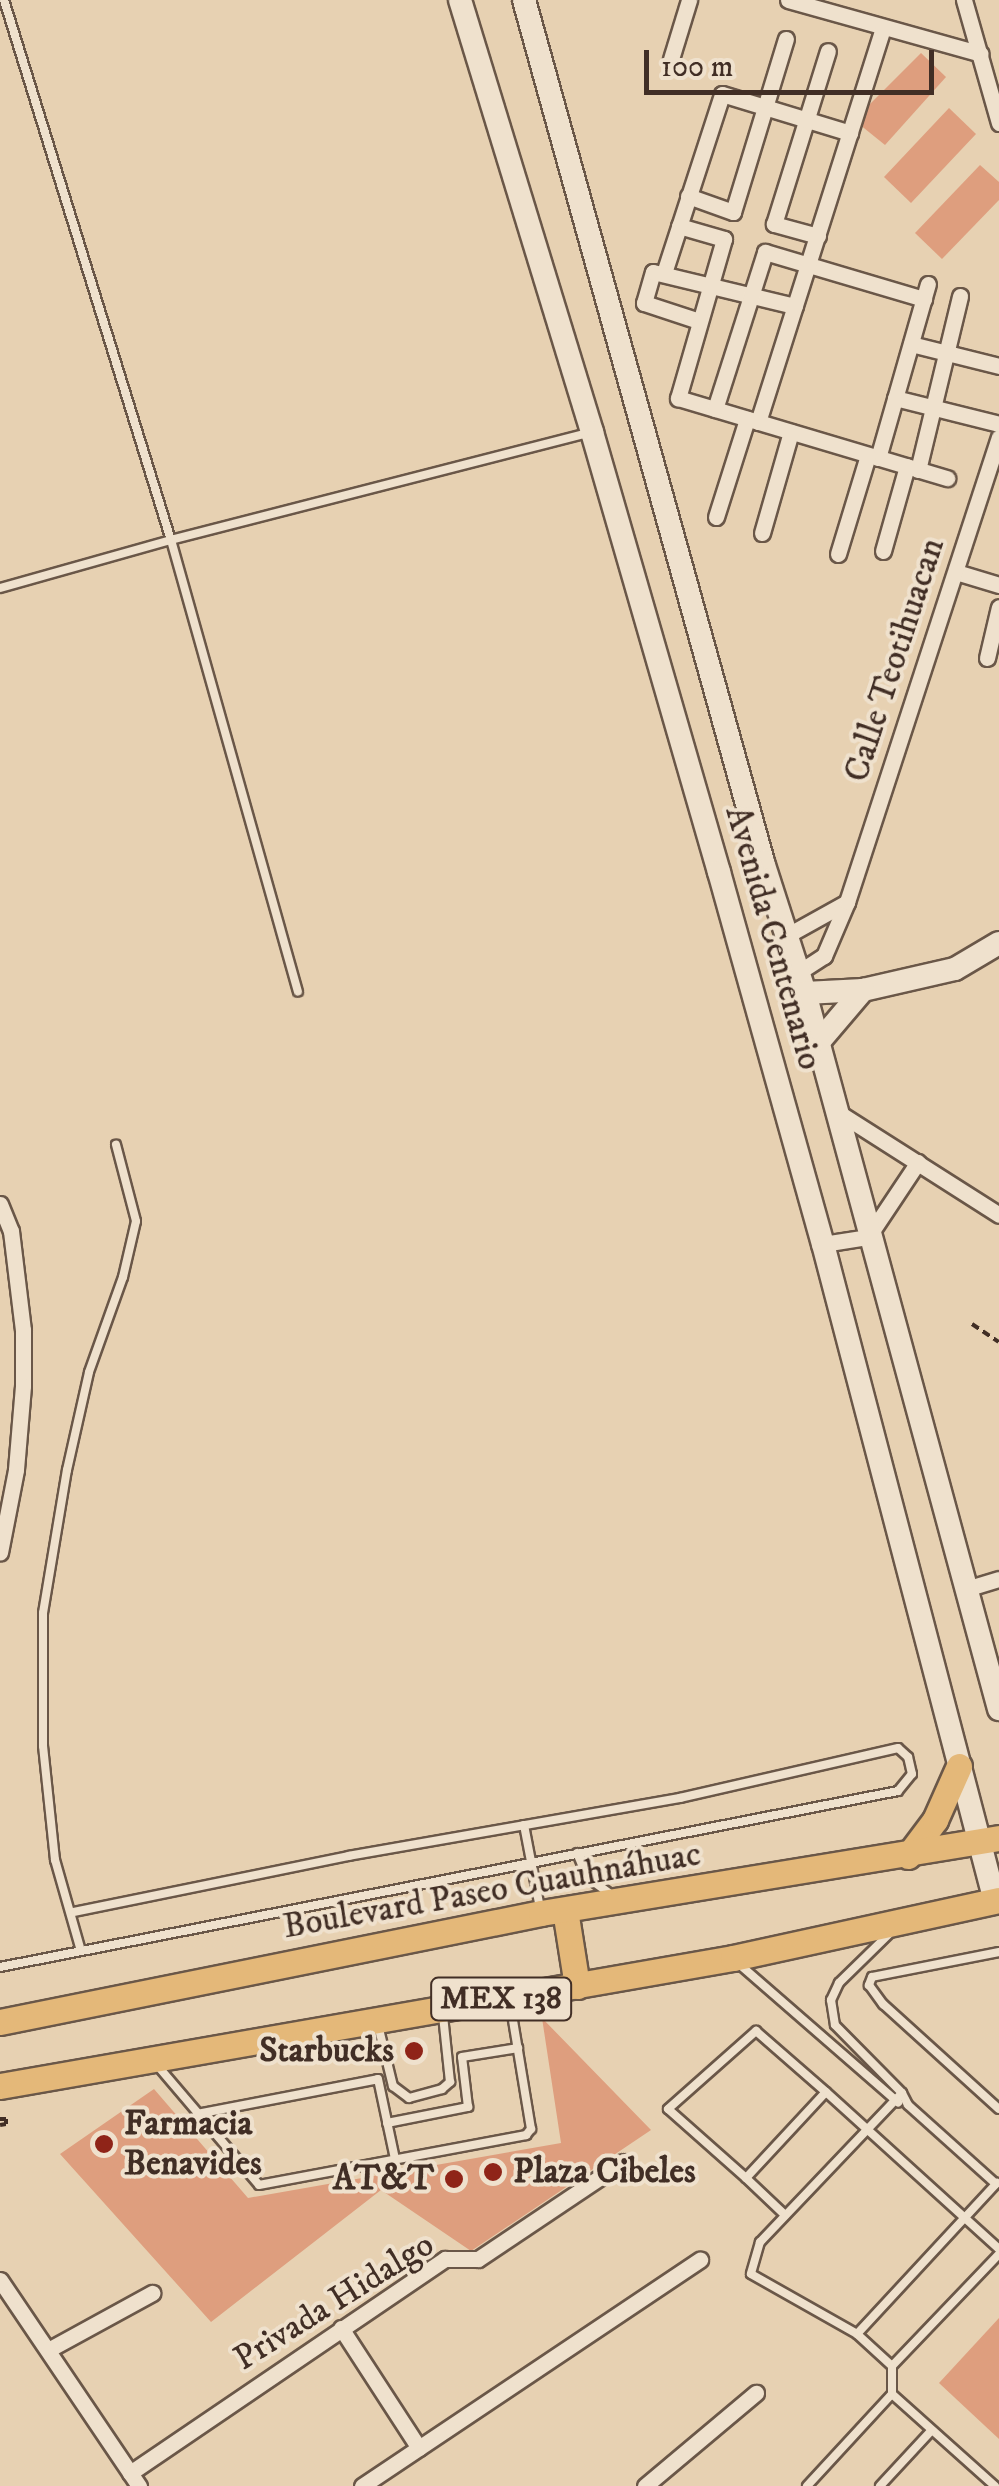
<!DOCTYPE html>
<html>
<head>
<meta charset="utf-8">
<style>
  body { margin:0 }
  #map { position:relative; width:999px; height:2486px; overflow:hidden; background:#e7d1b2; font-family:"IM FELL DW Pica",serif }
  div>[style] { position:absolute }
  [style*='--x'] { left:calc(var(--x)*1px); top:calc(var(--y)*1px); width:calc(var(--w)*1px); rotate:calc(var(--a)*1deg) }
  .building>* { inset:0; background:#de9e7e }
  .path>* { height:4px; margin-top:-2px; transform-origin:0; background:repeating-linear-gradient(90deg,#412e25 0 8px,transparent 0 13px) }
  .roads { filter:drop-shadow(2px 0 #6a5748) drop-shadow(-2px 0 #6a5748) drop-shadow(0 2px #6a5748) drop-shadow(0 -2px #6a5748) }
  .lane>* { height:8px; margin:-4px; padding:0 4px; transform-origin:4px; border-radius:4px; background:#efe1cd }
  .street>* { height:15px; margin:-7.5px; padding:0 7.5px; transform-origin:7.5px; border-radius:7.5px; background:#efe1cd }
  .secondary>* { height:22px; margin:-11px; padding:0 11px; transform-origin:11px; border-radius:11px; background:#efe1cd }
  .primary>* { height:25px; margin:-12.5px; padding:0 12.5px; transform-origin:12.5px; border-radius:12.5px; background:#e4b879 }
  .dots>* { width:28px; height:28px; translate:-50% -50%; box-sizing:border-box; border:5px solid #efe1cd; border-radius:50% }
  span { translate:-50% -50%; white-space:nowrap; text-align:center; line-height:1.15; -webkit-text-stroke:8px #efe1cd; paint-order:stroke }
  .shield-label span { padding:2px 8px; background:#efe1cd; border:2px solid; border-radius:8px; -webkit-text-stroke-width:0 }
  .shield-label { font-size:32px; color:#412e25; font-weight:700 }
  .street-label { font-size:35px; color:#412e25 }
  .poi-label { font-size:35px; color:#412e25; font-weight:700 }
  .right { translate:-100% -50%; text-align:right }
  .left { translate:0 -50%; text-align:left }
  .scale { position:absolute; left:644px; top:50px; width:290px; height:45px; box-sizing:border-box; border:5px solid #412e25; border-top:0; padding-left:12px; font-size:30px; line-height:35px; white-space:nowrap; color:#412e25; -webkit-text-stroke:8px #efe1cd; paint-order:stroke }
</style>
</head>
<body>
<div id="map">
  <div class="building">
    <i style="clip-path:polygon(921px 53px,946px 77px,885px 145px,854px 120px)"></i>
    <i style="clip-path:polygon(949px 108px,976px 134px,911px 203px,884px 177px)"></i>
    <i style="clip-path:polygon(980px 165px,999px 182px,999px 200px,942px 259px,915px 233px)"></i>
    <i style="clip-path:polygon(542px 2018px,651px 2130px,471px 2251px,381px 2190px,211px 2322px,60px 2154px,154px 2089px,248px 2198px,561px 2143px)"></i>
    <i style="clip-path:polygon(999px 2318px,999px 2439px,939px 2383px)"></i>
  </div>
  <div class="path">
    <i style="--x:972;--y:1324;--w:32;--a:34"></i>
    <i style="--x:0;--y:2119;--w:6;--a:0"></i>
    <i style="--x:6;--y:2119;--w:5;--a:90"></i>
    <i style="--x:6;--y:2124;--w:6;--a:171"></i>
  </div>
  <div class="roads">
    <div class="lane">
      <i style="--x:4;--y:0;--w:565;--a:72.82"></i>
      <i style="--x:171;--y:540;--w:469;--a:74.3"></i>
      <i style="--x:0;--y:588;--w:178;--a:-15.7"></i>
      <i style="--x:171;--y:540;--w:431;--a:-14.4"></i>
      <i style="--x:524;--y:1825;--w:85;--a:79.1"></i>
      <i style="--x:577;--y:1853;--w:26;--a:67"></i>
      <i style="--x:587;--y:1877;--w:29;--a:36"></i>
      <i style="--x:889;--y:1934;--w:70;--a:135.6"></i>
      <i style="--x:839;--y:1983;--w:19;--a:115"></i>
      <i style="--x:831;--y:2000;--w:25;--a:81"></i>
      <i style="--x:835;--y:2025;--w:95;--a:45.4"></i>
      <i style="--x:902;--y:2093;--w:13;--a:63"></i>
      <i style="--x:908;--y:2105;--w:118;--a:41.9"></i>
      <i style="--x:81;--y:1951;--w:95;--a:-105.9"></i>
      <i style="--x:55;--y:1860;--w:115;--a:-96"></i>
      <i style="--x:43;--y:1746;--w:133;--a:-90"></i>
      <i style="--x:43;--y:1613;--w:145;--a:-80.5"></i>
      <i style="--x:67;--y:1470;--w:100;--a:-77.3"></i>
      <i style="--x:89;--y:1372;--w:101;--a:-70.3"></i>
      <i style="--x:123;--y:1277;--w:57;--a:-76.9"></i>
      <i style="--x:136;--y:1221;--w:79;--a:-104.7"></i>
      <i style="--x:999;--y:1952;--w:129;--a:168.9"></i>
      <i style="--x:872;--y:1977;--w:9;--a:111"></i>
      <i style="--x:869;--y:1985;--w:24;--a:54"></i>
      <i style="--x:883;--y:2004;--w:156;--a:42.2"></i>
      <i style="--x:739;--y:1964;--w:211;--a:41"></i>
      <i style="--x:0;--y:1967;--w:915;--a:-11.09"></i>
      <i style="--x:898;--y:1791;--w:22;--a:-51"></i>
      <i style="--x:912;--y:1774;--w:17;--a:-103"></i>
      <i style="--x:908;--y:1757;--w:13;--a:-138"></i>
      <i style="--x:898;--y:1748;--w:224;--a:167.1"></i>
      <i style="--x:680;--y:1798;--w:336;--a:170.1"></i>
      <i style="--x:349;--y:1856;--w:282;--a:168.5"></i>
      <i style="--x:378;--y:2025;--w:63;--a:76.2"></i>
      <i style="--x:393;--y:2086;--w:20;--a:37"></i>
      <i style="--x:409;--y:2098;--w:34;--a:-15"></i>
      <i style="--x:442;--y:2089;--w:11;--a:-41"></i>
      <i style="--x:450;--y:2082;--w:67;--a:-96"></i>
      <i style="--x:157;--y:2065;--w:157;--a:49.6"></i>
      <i style="--x:259;--y:2185;--w:272;--a:-10.6"></i>
      <i style="--x:526;--y:2135;--w:8;--a:-50"></i>
      <i style="--x:531;--y:2129;--w:129;--a:-99.4"></i>
      <i style="--x:902;--y:2093;--w:206;--a:133.6"></i>
      <i style="--x:760;--y:2242;--w:33;--a:106"></i>
      <i style="--x:751;--y:2274;--w:122;--a:29.5"></i>
      <i style="--x:857;--y:2334;--w:47;--a:42.4"></i>
      <i style="--x:892;--y:2366;--w:28;--a:90"></i>
      <i style="--x:892;--y:2394;--w:138;--a:41.8"></i>
      <i style="--x:197;--y:2114;--w:184;--a:-10.9"></i>
      <i style="--x:378;--y:2079;--w:82;--a:78"></i>
      <i style="--x:387;--y:2123;--w:83;--a:-11.2"></i>
      <i style="--x:468;--y:2107;--w:50;--a:-96.8"></i>
      <i style="--x:462;--y:2057;--w:57;--a:-9.1"></i>
      <i style="--x:746;--y:2178;--w:104;--a:-138.5"></i>
      <i style="--x:668;--y:2109;--w:118;--a:-41.6"></i>
      <i style="--x:756;--y:2031;--w:93;--a:41.1"></i>
      <i style="--x:785;--y:2215;--w:54;--a:-136.5"></i>
      <i style="--x:746;--y:2178;--w:117;--a:-47.1"></i>
      <i style="--x:826;--y:2092;--w:234;--a:42.2"></i>
      <i style="--x:857;--y:2334;--w:206;--a:-47.2"></i>
      <i style="--x:892;--y:2366;--w:155;--a:-46.3"></i>
      <i style="--x:807;--y:2486;--w:125;--a:-47.3"></i>
      <i style="--x:880;--y:2486;--w:75;--a:-47.2"></i>
    </div>
    <div class="street">
      <i style="--x:788;--y:0;--w:200;--a:15.6"></i>
      <i style="--x:964;--y:0;--w:128;--a:74.1"></i>
      <i style="--x:671;--y:59;--w:62;--a:-73"></i>
      <i style="--x:688;--y:196;--w:48;--a:19.6"></i>
      <i style="--x:733;--y:212;--w:181;--a:-73"></i>
      <i style="--x:679;--y:226;--w:47;--a:16.1"></i>
      <i style="--x:724;--y:239;--w:166;--a:106.1"></i>
      <i style="--x:678;--y:398;--w:281;--a:16.6"></i>
      <i style="--x:818;--y:236;--w:46;--a:-164.7"></i>
      <i style="--x:774;--y:224;--w:181;--a:-72.7"></i>
      <i style="--x:664;--y:273;--w:188;--a:-72"></i>
      <i style="--x:722;--y:94;--w:134;--a:16.9"></i>
      <i style="--x:699;--y:321;--w:58;--a:-161.9"></i>
      <i style="--x:644;--y:303;--w:32;--a:-74"></i>
      <i style="--x:653;--y:272;--w:146;--a:13.5"></i>
      <i style="--x:911;--y:344;--w:91;--a:14"></i>
      <i style="--x:895;--y:398;--w:107;--a:14"></i>
      <i style="--x:715;--y:409;--w:165;--a:-72.3"></i>
      <i style="--x:765;--y:252;--w:166;--a:16.5"></i>
      <i style="--x:758;--y:422;--w:414;--a:-72.4"></i>
      <i style="--x:878;--y:458;--w:181;--a:-74"></i>
      <i style="--x:918;--y:470;--w:179;--a:-76.4"></i>
      <i style="--x:716;--y:517;--w:103;--a:-72.4"></i>
      <i style="--x:762;--y:533;--w:105;--a:-74"></i>
      <i style="--x:883;--y:551;--w:88;--a:-74.2"></i>
      <i style="--x:838;--y:554;--w:103;--a:-73.1"></i>
      <i style="--x:956;--y:572;--w:45;--a:16.8"></i>
      <i style="--x:987;--y:658;--w:52;--a:-76.8"></i>
      <i style="--x:786;--y:936;--w:70;--a:-29.1"></i>
      <i style="--x:799;--y:972;--w:30;--a:-33"></i>
      <i style="--x:824;--y:956;--w:59;--a:-66.9"></i>
      <i style="--x:847;--y:902;--w:489;--a:-71.9"></i>
      <i style="--x:836;--y:1111;--w:193;--a:32.5"></i>
      <i style="--x:0;--y:1204;--w:29;--a:68"></i>
      <i style="--x:11;--y:1231;--w:100;--a:83.1"></i>
      <i style="--x:23;--y:1330;--w:56;--a:90"></i>
      <i style="--x:23;--y:1386;--w:84;--a:94.8"></i>
      <i style="--x:16;--y:1470;--w:84;--a:101"></i>
      <i style="--x:823;--y:1244;--w:46;--a:-8.8"></i>
      <i style="--x:868;--y:1237;--w:90;--a:-56.3"></i>
      <i style="--x:966;--y:1589;--w:34;--a:-17"></i>
      <i style="--x:0;--y:2280;--w:249;--a:56"></i>
      <i style="--x:341;--y:2328;--w:143;--a:57"></i>
      <i style="--x:48;--y:2350;--w:119;--a:-28.7"></i>
      <i style="--x:130;--y:2473;--w:381;--a:-34.2"></i>
      <i style="--x:445;--y:2259;--w:33;--a:0"></i>
      <i style="--x:478;--y:2259;--w:174;--a:-33.8"></i>
      <i style="--x:362;--y:2486;--w:407;--a:-33.8"></i>
      <i style="--x:645;--y:2486;--w:145;--a:-40"></i>
    </div>
    <div class="secondary">
      <i style="--x:460;--y:0;--w:452;--a:73"></i>
      <i style="--x:592;--y:432;--w:458;--a:73.9"></i>
      <i style="--x:719;--y:872;--w:386;--a:74.4"></i>
      <i style="--x:823;--y:1244;--w:679;--a:75.33"></i>
      <i style="--x:524;--y:0;--w:895;--a:74.5"></i>
      <i style="--x:763;--y:862;--w:138;--a:72.2"></i>
      <i style="--x:805;--y:993;--w:742;--a:74.84"></i>
      <i style="--x:805;--y:993;--w:58;--a:-3"></i>
      <i style="--x:863;--y:990;--w:94;--a:-12.9"></i>
      <i style="--x:955;--y:969;--w:51;--a:-30.6"></i>
      <i style="--x:818;--y:1043;--w:70;--a:-49.7"></i>
    </div>
    <div class="primary">
      <i style="--x:908;--y:1856;--w:45;--a:-53.1"></i>
      <i style="--x:935;--y:1820;--w:59;--a:-66"></i>
      <i style="--x:565;--y:1910;--w:77;--a:81"></i>
      <i style="--x:0;--y:2022;--w:552;--a:-11.39"></i>
      <i style="--x:541;--y:1913;--w:464;--a:-9.3"></i>
      <i style="--x:0;--y:2086;--w:744;--a:-9.91"></i>
      <i style="--x:733;--y:1958;--w:272;--a:-12.3"></i>
    </div>
  </div>
  <div class="dots">
    <i style="left:414px;top:2051px;background:#8f2418"></i>
    <i style="left:104px;top:2144px;background:#8f2418"></i>
    <i style="left:493px;top:2172px;background:#8f2418"></i>
    <i style="left:454px;top:2179px;background:#8f2418"></i>
  </div>
  <div class="shield-label">
    <span style="left:501px;top:1999px">MEX 138</span>
  </div>
  <div class="street-label">
    <span style="left:895px;top:660px;rotate:-72deg">Calle Teotihuacan</span>
    <span style="left:773px;top:938px;rotate:74deg">Avenida Centenario</span>
    <span style="left:492px;top:1891px;rotate:-10deg">Boulevard Paseo Cuauhnáhuac</span>
    <span style="left:334px;top:2302px;rotate:-32deg">Privada Hidalgo</span>
  </div>
  <div class="poi-label">
    <span class="right" style="left:394px;top:2051px">Starbucks</span>
    <span class="left" style="left:124px;top:2144px">Farmacia<br>Benavides</span>
    <span class="left" style="left:513px;top:2172px">Plaza Cibeles</span>
    <span class="right" style="left:434px;top:2179px">AT&amp;T</span>
  </div>
  <div class="scale">100 m</div>
</div>
</body>
</html>
